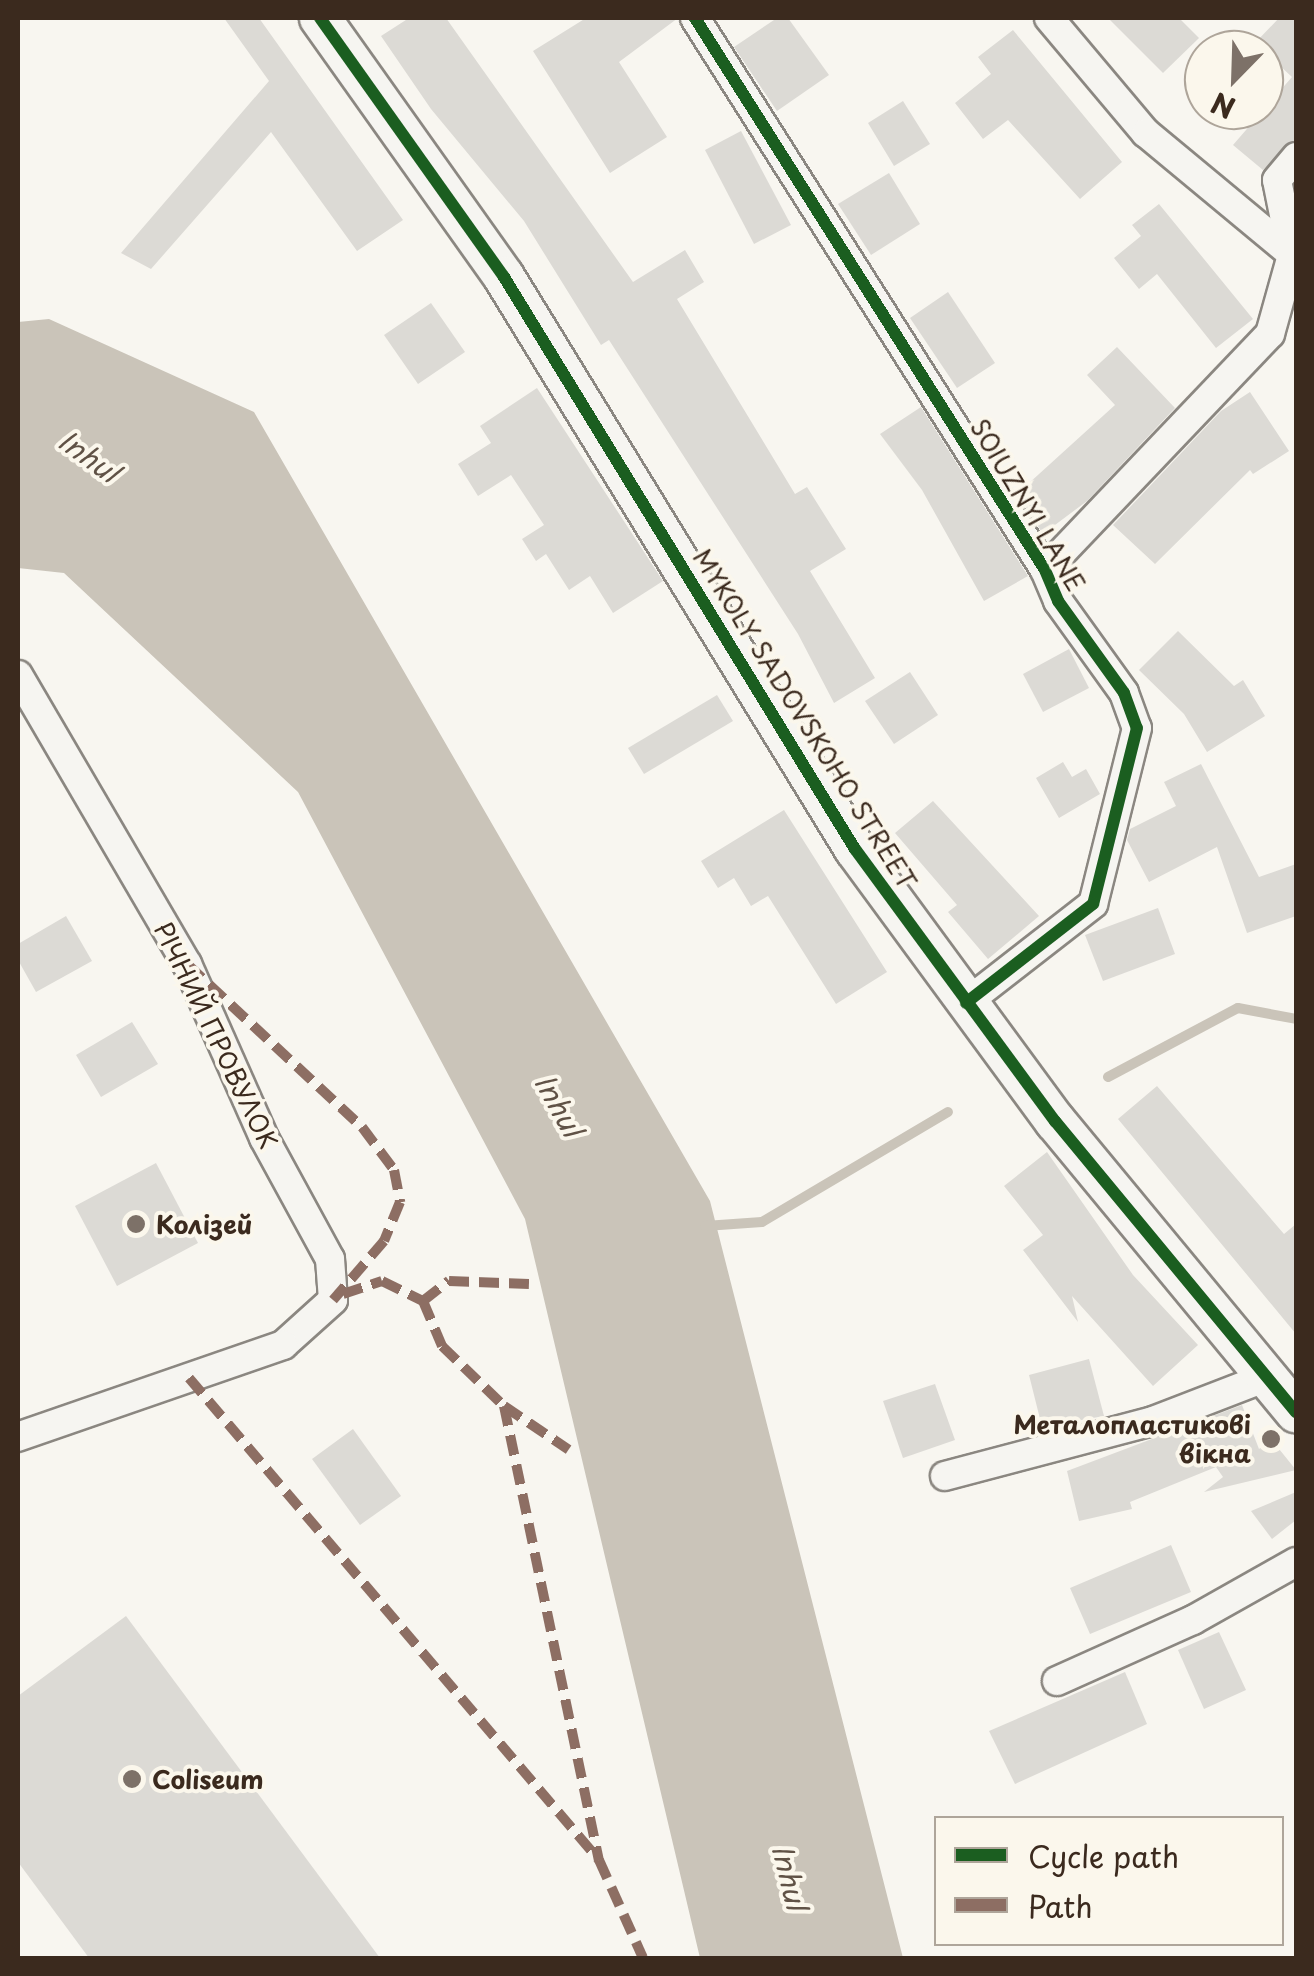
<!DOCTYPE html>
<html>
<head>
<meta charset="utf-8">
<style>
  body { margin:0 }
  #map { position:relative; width:1314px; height:1976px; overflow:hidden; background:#f8f6f0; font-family:"Playpen Sans",sans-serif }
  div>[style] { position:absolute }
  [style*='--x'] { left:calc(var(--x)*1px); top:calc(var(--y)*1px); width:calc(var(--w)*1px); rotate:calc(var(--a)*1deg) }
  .water>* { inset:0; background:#cac4b9 }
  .stream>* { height:10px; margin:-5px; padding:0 5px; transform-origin:5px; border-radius:5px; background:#cac4b9 }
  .building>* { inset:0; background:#dcdad5 }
  .roads { filter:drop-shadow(2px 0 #8b8781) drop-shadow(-2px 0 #8b8781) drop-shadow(0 2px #8b8781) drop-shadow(0 -2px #8b8781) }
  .street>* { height:28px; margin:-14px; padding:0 14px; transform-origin:14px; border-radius:14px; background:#f6f5f1 }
  .secondary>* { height:40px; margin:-20px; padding:0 20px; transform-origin:20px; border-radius:20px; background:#f6f5f1 }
  .quiet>* { height:10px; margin-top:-5px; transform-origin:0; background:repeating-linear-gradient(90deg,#8d6e63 0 20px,transparent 0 30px) }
  .cycleway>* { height:12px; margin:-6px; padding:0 6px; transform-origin:6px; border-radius:6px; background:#1b5e20 }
  .dots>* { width:28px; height:28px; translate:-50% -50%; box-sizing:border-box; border:5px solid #fbf7ec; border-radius:50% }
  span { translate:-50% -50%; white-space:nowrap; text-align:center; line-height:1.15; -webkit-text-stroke:8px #fbf7ec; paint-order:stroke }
  .street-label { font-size:25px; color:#3b2a1e }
  .poi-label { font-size:25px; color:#3b2a1e; font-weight:700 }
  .left { translate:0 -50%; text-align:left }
  .right { translate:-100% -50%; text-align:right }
  .water-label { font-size:28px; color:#605246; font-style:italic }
  .frame { position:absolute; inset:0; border:20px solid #3b2a1e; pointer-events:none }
  .legend { position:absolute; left:934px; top:1816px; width:350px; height:130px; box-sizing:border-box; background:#fbf7ec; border:2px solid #aea59a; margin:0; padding:12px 18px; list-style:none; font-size:30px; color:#3b2a1e }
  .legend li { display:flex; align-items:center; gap:20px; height:50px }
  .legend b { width:50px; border:2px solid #aea59a }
  .north { position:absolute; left:1184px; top:30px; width:100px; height:100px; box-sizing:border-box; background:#fbf7ec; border:2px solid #aea59a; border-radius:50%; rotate:203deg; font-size:28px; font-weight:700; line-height:40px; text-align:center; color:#3b2a1e }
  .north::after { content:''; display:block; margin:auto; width:35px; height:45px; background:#7d7168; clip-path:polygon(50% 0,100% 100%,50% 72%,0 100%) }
</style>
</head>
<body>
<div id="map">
  <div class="water">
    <i style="clip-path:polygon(49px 319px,254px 412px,710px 1201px,903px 1958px,700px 1958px,525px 1219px,298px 792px,64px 573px,18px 568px,18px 322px)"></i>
  </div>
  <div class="stream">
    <i style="--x:1108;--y:1077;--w:147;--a:-28"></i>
    <i style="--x:1238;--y:1008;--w:59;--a:10.7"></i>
    <i style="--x:705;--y:1226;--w:57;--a:-4"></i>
    <i style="--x:762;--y:1222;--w:216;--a:-30.6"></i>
  </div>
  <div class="building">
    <i style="clip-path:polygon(224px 18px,259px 18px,403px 220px,357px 251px,271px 132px,151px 269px,121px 253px,269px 81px)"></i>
    <i style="clip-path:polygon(409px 18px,446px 18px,633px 282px,685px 250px,704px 282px,677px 299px,795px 494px,807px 487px,846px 549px,810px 571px,875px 678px,834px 703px,798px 634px,609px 340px,601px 345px,524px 221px,431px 109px,381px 36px)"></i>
    <i style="clip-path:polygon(586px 18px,678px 18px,619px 62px,667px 137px,610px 173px,533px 51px)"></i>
    <i style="clip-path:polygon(777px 18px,788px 18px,829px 75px,777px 111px,734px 47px)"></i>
    <i style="clip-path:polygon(1108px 18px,1179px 18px,1199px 38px,1163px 73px)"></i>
    <i style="clip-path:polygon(1279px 18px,1296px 18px,1296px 140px,1263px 170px,1233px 145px,1292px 77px,1255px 43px)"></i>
    <i style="clip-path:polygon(1013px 30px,1122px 162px,1080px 199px,1008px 120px,983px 139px,955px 103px,991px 74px,978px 57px)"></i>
    <i style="clip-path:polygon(903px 101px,930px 144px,894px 166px,868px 123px)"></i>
    <i style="clip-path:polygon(741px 131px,791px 225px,754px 244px,705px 150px)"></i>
    <i style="clip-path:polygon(889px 173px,920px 224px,871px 255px,838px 204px)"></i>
    <i style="clip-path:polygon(1159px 204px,1253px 319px,1216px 348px,1157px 274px,1139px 289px,1114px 258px,1141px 236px,1132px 225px)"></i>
    <i style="clip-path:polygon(948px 292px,995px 363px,957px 388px,910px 318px)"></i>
    <i style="clip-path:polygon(431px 303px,465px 352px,418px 384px,384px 335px)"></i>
    <i style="clip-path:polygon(1117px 347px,1175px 408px,1087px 501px,1043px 534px,1017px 494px,1115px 405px,1087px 375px)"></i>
    <i style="clip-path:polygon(537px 388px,663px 581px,613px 613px,590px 576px,569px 590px,546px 554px,536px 561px,522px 539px,544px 525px,511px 475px,478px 496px,458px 464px,491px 443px,480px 426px)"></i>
    <i style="clip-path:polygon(1250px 392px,1289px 451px,1253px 474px,1250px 470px,1155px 564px,1113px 525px,1221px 411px)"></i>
    <i style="clip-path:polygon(921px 407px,1028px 576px,984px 601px,922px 490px,880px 434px)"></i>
    <i style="clip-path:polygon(1178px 631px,1234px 686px,1243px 680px,1265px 716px,1207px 752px,1184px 714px,1139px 670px)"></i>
    <i style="clip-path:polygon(1069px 649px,1089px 688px,1043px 712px,1023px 674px)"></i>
    <i style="clip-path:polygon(910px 672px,938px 715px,894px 744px,865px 701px)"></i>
    <i style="clip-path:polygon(717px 695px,733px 721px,644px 774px,628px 748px)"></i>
    <i style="clip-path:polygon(1063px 762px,1072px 777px,1086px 769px,1100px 794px,1059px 818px,1036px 778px)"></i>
    <i style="clip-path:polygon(1201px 764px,1259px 877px,1296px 864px,1296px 916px,1247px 933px,1217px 847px,1149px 882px,1127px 840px,1130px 829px,1176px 806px,1164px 782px)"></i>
    <i style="clip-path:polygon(933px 801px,1039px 916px,988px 959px,948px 912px,957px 905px,895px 833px)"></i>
    <i style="clip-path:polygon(784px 810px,887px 972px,836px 1004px,768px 896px,751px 906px,734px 878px,718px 888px,701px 861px)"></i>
    <i style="clip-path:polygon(1158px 908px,1175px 954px,1103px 981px,1085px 935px)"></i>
    <i style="clip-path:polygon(66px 916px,92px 961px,36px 992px,18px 960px,18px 944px)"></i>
    <i style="clip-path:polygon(132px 1022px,158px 1064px,101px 1097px,76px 1055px)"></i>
    <i style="clip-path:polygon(1157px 1086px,1284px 1234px,1296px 1224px,1296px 1334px,1118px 1119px)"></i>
    <i style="clip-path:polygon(1047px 1152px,1133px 1275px,1198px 1345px,1153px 1386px,1072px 1296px,1078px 1322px,1023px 1250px,1043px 1235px,1004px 1186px)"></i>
    <i style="clip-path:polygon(156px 1163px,198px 1243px,117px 1286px,75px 1206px)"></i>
    <i style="clip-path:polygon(1089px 1359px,1104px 1416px,1042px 1427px,1029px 1375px)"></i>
    <i style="clip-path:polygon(935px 1384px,955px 1440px,903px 1458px,883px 1401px)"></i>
    <i style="clip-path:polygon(1242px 1405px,1259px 1449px,1271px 1439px,1296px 1470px,1204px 1492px,1223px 1477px,1216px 1467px,1130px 1502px,1132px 1509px,1079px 1521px,1067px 1471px)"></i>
    <i style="clip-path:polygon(353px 1429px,401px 1496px,360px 1525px,312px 1459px)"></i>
    <i style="clip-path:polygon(1296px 1492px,1296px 1520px,1272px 1539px,1251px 1511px)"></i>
    <i style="clip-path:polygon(1171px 1545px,1191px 1592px,1090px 1634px,1070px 1588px)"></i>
    <i style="clip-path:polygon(126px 1616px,380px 1958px,89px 1958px,18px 1862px,18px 1696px)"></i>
    <i style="clip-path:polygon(1219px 1632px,1246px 1690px,1204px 1709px,1178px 1650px)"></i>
    <i style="clip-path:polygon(1125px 1672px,1147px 1724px,1015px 1784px,989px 1731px)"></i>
  </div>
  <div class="roads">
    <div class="street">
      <i style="--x:695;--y:18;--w:654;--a:57.62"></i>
      <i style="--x:1045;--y:570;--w:34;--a:67"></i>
      <i style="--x:1058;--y:601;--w:113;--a:54.3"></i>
      <i style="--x:1124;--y:693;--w:37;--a:70"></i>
      <i style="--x:1137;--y:728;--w:181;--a:104"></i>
      <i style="--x:1093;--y:904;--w:161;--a:142.1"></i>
      <i style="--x:1049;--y:18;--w:150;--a:49.9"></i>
      <i style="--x:1146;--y:133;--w:192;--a:39.7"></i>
      <i style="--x:1045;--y:570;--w:326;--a:-46.4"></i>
      <i style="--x:1270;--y:334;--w:82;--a:-74.4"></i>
      <i style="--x:1292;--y:255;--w:76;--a:-101.3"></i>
      <i style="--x:1277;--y:180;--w:30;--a:-50"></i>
      <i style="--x:18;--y:675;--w:335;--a:59.7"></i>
      <i style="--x:187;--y:964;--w:190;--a:66.1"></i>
      <i style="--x:264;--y:1138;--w:138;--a:61.4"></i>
      <i style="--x:330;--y:1259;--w:41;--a:85.8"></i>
      <i style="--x:333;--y:1300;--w:67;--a:138"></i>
      <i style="--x:283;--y:1345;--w:281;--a:160.9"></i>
      <i style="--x:945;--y:1476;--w:215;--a:-14.8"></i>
      <i style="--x:1153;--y:1421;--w:122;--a:-21.1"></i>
      <i style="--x:1057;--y:1681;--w:149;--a:-24.2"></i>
      <i style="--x:1193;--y:1620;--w:118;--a:-29.4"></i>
    </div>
    <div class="secondary">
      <i style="--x:320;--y:18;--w:318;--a:54.6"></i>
      <i style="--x:504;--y:277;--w:671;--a:58.47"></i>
      <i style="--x:855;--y:849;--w:338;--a:53.7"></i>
      <i style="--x:1055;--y:1121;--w:378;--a:50.4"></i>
    </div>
  </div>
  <div class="quiet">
    <i style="--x:187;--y:964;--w:239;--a:43"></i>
    <i style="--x:362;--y:1127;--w:54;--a:53.3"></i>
    <i style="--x:394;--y:1170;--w:33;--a:79"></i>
    <i style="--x:400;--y:1202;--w:42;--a:112.3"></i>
    <i style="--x:384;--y:1241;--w:78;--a:130.8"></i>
    <i style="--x:343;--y:1294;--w:41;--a:-18.4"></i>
    <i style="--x:382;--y:1281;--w:46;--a:26"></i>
    <i style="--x:423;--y:1301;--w:49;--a:67.1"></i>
    <i style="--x:442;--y:1346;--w:86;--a:44.1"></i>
    <i style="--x:504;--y:1406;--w:78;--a:34.1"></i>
    <i style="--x:423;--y:1301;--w:33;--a:-38"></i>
    <i style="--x:449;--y:1281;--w:80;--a:2.1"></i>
    <i style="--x:189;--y:1378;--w:633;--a:49.61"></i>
    <i style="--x:504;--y:1406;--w:464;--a:78.2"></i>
    <i style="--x:599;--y:1860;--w:107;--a:65.8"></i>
  </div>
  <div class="cycleway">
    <i style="--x:320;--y:18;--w:318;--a:54.6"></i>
    <i style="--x:504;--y:277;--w:671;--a:58.47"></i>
    <i style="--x:855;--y:849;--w:338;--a:53.7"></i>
    <i style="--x:1055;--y:1121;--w:378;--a:50.4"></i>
    <i style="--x:695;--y:18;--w:654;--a:57.62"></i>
    <i style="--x:1045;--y:570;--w:34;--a:67"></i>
    <i style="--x:1058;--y:601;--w:113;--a:54.3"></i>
    <i style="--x:1124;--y:693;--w:37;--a:70"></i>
    <i style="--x:1137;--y:728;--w:181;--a:104"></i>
    <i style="--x:1093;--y:904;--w:161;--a:142.1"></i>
  </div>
  <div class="dots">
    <i style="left:136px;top:1224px;background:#7d7168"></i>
    <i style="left:1271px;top:1439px;background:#7d7168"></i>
    <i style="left:132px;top:1779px;background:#7d7168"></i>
  </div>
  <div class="street-label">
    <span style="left:1028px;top:505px;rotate:59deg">SOIUZNYI LANE</span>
    <span style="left:805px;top:719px;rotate:58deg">MYKOLY SADOVSKOHO STREET</span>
    <span style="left:216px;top:1035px;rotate:64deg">РІЧНИЙ ПРОВУЛОК</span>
  </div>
  <div class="poi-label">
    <span class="left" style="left:156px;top:1224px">Колізей</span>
    <span class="right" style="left:1251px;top:1439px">Металопластикові<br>вікна</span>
    <span class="left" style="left:152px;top:1779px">Coliseum</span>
  </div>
  <div class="water-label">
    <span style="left:89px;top:456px;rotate:36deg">Inhul</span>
    <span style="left:559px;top:1105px;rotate:61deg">Inhul</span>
    <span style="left:790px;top:1877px;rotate:76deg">Inhul</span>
  </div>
  <div class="frame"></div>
  <ul class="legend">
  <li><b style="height:12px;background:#1b5e20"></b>Cycle path</li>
  <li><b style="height:12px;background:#8d6e63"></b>Path</li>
  </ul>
  <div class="north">N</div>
</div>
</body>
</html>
